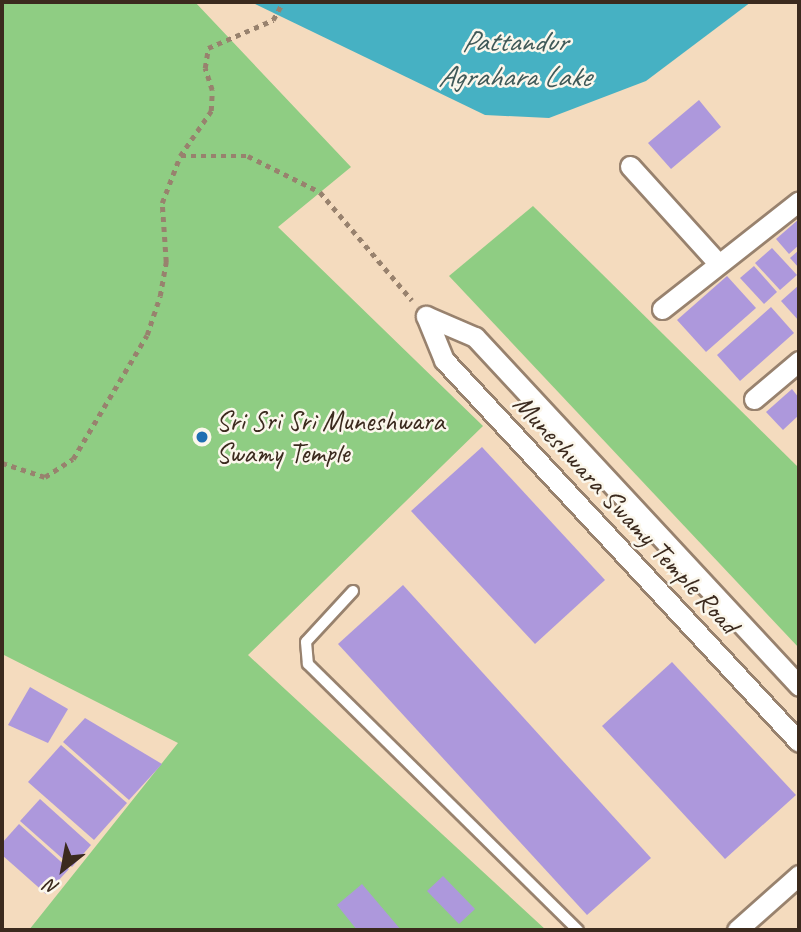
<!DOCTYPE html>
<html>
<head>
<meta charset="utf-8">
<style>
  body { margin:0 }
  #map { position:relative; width:801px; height:932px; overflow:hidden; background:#f4dbbe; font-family:Caveat,sans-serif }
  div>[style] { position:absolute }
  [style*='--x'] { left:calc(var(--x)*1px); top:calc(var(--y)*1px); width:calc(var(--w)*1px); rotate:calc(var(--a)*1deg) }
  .green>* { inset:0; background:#8fcd83 }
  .water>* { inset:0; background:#46b1c3 }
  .building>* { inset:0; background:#ad98dc }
  .path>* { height:4.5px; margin-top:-2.25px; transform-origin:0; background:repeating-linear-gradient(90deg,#98826e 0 5px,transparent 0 10px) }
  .roads { filter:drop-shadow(2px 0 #98826e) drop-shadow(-2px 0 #98826e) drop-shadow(0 2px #98826e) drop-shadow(0 -2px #98826e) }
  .service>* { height:10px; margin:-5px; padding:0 5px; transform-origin:5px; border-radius:5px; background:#fff }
  .minor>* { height:19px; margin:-9.5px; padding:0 9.5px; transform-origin:9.5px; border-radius:9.5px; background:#fff }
  .dots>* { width:19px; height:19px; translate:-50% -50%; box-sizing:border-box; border:4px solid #fbf7ec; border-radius:50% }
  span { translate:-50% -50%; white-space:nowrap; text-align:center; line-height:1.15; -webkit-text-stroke:5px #fbf7ec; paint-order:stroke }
  .poi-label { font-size:28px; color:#3b2a1e }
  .left { translate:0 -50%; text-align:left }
  .street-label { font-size:28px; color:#3b2a1e }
  .water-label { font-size:30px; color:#3f5958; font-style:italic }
  .frame { position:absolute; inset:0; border:4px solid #3b2a1e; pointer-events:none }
  .north { position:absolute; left:28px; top:834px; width:70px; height:70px; -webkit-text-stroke:5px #fbf7ec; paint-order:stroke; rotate:211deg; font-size:19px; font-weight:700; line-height:28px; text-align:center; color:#3b2a1e }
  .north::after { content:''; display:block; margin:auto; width:24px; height:32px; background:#3b2a1e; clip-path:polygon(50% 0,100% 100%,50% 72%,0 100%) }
</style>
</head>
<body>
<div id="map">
  <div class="green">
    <i style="clip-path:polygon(2px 2px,195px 2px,351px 167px,278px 227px,483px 426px,248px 655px,546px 930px,29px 930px,178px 743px,2px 654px)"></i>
    <i style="clip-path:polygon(533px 206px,799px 468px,799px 648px,449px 276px)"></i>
  </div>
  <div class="water">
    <i style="clip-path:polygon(251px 2px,751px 2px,646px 81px,549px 118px,485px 115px)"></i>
  </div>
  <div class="building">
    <i style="clip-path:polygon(699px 100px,721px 127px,671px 169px,648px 143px)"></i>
    <i style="clip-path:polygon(799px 219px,799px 245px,789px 254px,776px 239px)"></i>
    <i style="clip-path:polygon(772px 248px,797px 275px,780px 290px,755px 263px)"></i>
    <i style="clip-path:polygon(799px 250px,799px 268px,790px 258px)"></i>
    <i style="clip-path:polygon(754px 266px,777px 292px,764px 304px,740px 278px)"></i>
    <i style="clip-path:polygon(727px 276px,756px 308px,706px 352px,677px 320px)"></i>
    <i style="clip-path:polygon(799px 285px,799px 321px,781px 301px)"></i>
    <i style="clip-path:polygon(771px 307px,794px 333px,740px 381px,717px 355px)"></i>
    <i style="clip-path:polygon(792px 389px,799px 398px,799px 415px,783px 430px,766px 412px)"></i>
    <i style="clip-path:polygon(482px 447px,605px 580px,535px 644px,411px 511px)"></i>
    <i style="clip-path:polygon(403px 585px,651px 858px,587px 915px,338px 644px)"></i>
    <i style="clip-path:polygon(672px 662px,796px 795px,725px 859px,602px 726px)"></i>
    <i style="clip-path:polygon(30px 687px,68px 709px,48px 743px,8px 725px)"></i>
    <i style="clip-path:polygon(85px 718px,162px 764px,129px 800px,63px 742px)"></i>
    <i style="clip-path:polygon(61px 745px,127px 803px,94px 840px,28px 782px)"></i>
    <i style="clip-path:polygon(40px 799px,91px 845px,72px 867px,20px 821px)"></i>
    <i style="clip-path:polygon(19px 824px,69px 869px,46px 894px,2px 855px,2px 843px)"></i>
    <i style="clip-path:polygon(443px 876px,475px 909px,459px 924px,427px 891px)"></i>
    <i style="clip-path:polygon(362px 884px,401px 930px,357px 930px,337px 905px)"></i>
  </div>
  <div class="path">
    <i style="--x:181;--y:156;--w:67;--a:0"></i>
    <i style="--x:248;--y:156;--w:80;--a:26.6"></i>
    <i style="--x:320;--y:192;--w:142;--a:49.6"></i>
    <i style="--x:2;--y:463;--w:45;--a:18"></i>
    <i style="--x:45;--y:477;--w:33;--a:-33"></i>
    <i style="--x:73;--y:459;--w:144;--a:-59.2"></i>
    <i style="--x:147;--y:335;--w:41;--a:-71.6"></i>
    <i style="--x:160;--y:296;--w:35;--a:-80"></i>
    <i style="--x:166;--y:262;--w:59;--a:-93.9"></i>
    <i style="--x:162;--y:203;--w:50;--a:-69"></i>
    <i style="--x:180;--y:156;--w:55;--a:-55.4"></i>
    <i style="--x:211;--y:111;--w:21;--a:-87"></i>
    <i style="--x:212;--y:90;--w:23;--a:-108"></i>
    <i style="--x:205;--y:68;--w:20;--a:-81"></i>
    <i style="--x:208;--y:48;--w:71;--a:-23.3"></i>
    <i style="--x:273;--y:20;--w:21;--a:-61"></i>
  </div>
  <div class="roads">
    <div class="service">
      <i style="--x:353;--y:591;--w:69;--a:132.7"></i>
      <i style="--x:306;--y:642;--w:22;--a:85"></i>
      <i style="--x:308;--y:664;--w:379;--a:44.6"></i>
    </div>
    <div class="minor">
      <i style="--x:630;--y:166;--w:132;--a:47.8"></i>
      <i style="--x:662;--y:309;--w:174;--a:-38.2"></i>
      <i style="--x:426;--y:316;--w:48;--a:67.8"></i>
      <i style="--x:444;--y:360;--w:521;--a:47.1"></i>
      <i style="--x:426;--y:316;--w:53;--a:23.2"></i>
      <i style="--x:475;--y:337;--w:476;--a:47.1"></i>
      <i style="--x:754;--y:399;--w:59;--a:-40.2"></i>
      <i style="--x:737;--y:930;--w:83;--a:-41.6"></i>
    </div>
  </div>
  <div class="dots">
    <i style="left:202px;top:437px;background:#1f6fb2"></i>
  </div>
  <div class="poi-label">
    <span class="left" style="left:216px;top:437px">Sri Sri Sri Muneshwara<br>Swamy Temple</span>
  </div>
  <div class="street-label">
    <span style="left:626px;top:514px;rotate:47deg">Muneshwara Swamy Temple Road</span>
  </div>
  <div class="water-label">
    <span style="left:514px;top:58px">Pattandur<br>Agrahara Lake</span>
  </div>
  <div class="frame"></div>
  <div class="north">N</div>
</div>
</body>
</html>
